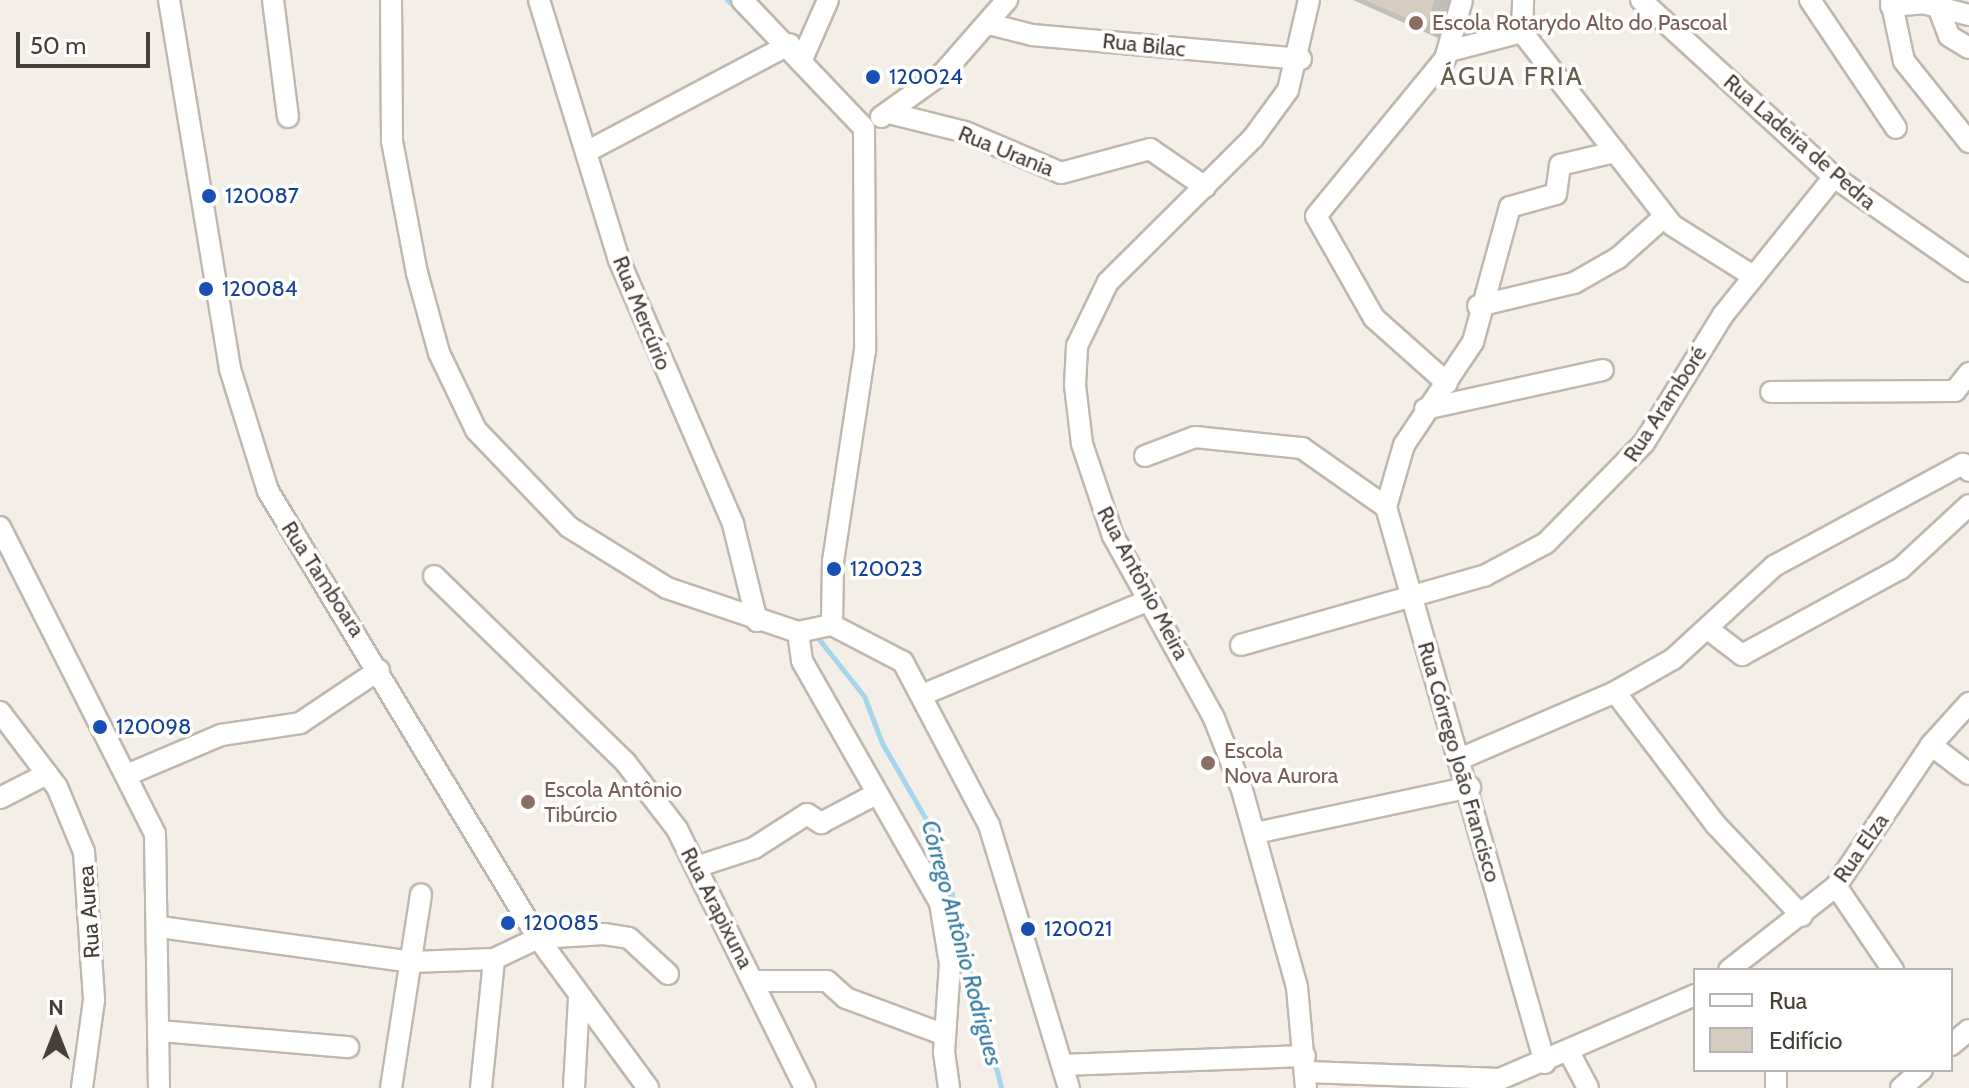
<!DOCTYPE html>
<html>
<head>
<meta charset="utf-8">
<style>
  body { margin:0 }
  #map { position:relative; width:1969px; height:1088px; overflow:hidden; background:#f3eee7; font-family:Cabin,sans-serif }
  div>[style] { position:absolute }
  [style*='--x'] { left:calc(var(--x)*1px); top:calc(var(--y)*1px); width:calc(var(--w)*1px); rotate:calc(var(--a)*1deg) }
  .shadow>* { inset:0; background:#0003 }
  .stream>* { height:5px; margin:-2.5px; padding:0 2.5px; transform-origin:2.5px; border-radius:2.5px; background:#a7d5ed }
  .building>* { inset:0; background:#d7ccc0 }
  .roads { filter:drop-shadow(2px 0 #c1b8ad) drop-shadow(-2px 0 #c1b8ad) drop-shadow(0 2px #c1b8ad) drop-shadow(0 -2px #c1b8ad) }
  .minor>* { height:20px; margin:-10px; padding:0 10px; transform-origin:10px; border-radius:10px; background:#fff }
  .dots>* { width:22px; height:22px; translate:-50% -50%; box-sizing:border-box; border:4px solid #fff; border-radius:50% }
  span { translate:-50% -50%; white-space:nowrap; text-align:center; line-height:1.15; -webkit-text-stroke:7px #fff; paint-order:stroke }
  .education-label { font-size:22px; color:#785e54 }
  .left { translate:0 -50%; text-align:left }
  .street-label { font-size:22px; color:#463f37 }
  .transit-label { font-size:22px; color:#164399 }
  .water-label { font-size:24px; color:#337ca4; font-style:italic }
  .quarter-label { font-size:26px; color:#685c4e; letter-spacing:2px }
  .legend { position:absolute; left:1693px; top:968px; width:260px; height:104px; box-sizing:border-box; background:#fff; border:2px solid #b5b2af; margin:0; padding:10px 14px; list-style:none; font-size:24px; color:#463f37 }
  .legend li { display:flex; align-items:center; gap:16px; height:40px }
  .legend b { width:40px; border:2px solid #b5b2af }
  .north { position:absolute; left:16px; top:992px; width:80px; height:80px; -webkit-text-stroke:6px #fff; paint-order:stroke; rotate:0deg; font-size:22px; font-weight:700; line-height:32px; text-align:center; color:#463f37 }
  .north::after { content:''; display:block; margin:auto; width:28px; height:36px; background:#463f37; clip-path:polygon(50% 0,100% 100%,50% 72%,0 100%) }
  .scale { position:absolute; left:16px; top:32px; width:134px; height:36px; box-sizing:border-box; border:4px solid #463f37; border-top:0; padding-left:10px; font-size:24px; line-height:28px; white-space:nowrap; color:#463f37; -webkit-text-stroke:6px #fff; paint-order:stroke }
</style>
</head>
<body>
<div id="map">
  <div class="shadow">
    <i style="clip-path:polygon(1451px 0,1440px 39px,1353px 0)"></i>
  </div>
  <div class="stream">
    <i style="--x:727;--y:0;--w:15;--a:37"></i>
    <i style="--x:818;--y:638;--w:74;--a:51.6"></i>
    <i style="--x:864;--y:696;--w:50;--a:69"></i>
    <i style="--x:882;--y:743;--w:112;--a:60"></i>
    <i style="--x:938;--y:840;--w:256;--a:75.7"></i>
  </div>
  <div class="building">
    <i style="clip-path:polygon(1434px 0,1427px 27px,1367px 1px,1367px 0)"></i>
  </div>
  <div class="roads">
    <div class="minor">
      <i style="--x:169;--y:0;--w:374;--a:80.6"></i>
      <i style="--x:230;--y:369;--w:128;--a:72.7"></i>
      <i style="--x:268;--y:491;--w:522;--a:58.87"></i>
      <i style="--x:538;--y:938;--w:186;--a:53.7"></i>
      <i style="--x:273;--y:0;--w:118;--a:82.7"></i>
      <i style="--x:391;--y:0;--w:141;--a:89.6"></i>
      <i style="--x:392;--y:141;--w:134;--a:79.3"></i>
      <i style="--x:417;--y:273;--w:83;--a:74.6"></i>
      <i style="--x:439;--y:353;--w:85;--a:64.3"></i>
      <i style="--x:476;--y:430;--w:134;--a:46.2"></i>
      <i style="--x:569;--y:527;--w:115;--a:31.9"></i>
      <i style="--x:667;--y:588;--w:138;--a:18.6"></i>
      <i style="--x:798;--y:632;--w:35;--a:-12"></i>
      <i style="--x:832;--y:625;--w:80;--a:27.5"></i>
      <i style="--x:903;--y:662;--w:184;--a:62.2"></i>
      <i style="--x:989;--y:825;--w:275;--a:73.1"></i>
      <i style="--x:539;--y:0;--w:272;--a:72.9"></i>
      <i style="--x:619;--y:260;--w:288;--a:66.6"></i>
      <i style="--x:733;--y:524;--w:100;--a:76.1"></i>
      <i style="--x:742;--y:0;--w:177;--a:46.4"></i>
      <i style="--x:864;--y:128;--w:222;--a:89.7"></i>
      <i style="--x:865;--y:350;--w:213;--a:98.6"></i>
      <i style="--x:833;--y:561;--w:64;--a:90.9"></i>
      <i style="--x:1641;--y:0;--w:262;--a:42.5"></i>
      <i style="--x:1834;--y:177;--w:165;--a:34.8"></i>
      <i style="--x:1810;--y:0;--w:154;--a:56.1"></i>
      <i style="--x:1891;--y:0;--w:62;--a:78"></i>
      <i style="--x:1904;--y:61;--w:104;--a:51.3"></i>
      <i style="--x:1891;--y:6;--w:32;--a:-5"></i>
      <i style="--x:1923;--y:3;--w:48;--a:14.6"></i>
      <i style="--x:1938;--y:7;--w:31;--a:69"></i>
      <i style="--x:1949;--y:36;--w:23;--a:31"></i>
      <i style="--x:989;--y:24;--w:44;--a:14.3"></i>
      <i style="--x:1032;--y:35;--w:270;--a:5.1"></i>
      <i style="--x:1522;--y:32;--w:244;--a:52.1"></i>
      <i style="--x:1672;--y:225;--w:96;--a:32.2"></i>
      <i style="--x:1449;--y:51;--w:75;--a:-14.6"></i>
      <i style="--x:1522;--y:32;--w:32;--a:-88"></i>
      <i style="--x:803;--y:57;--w:62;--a:-66.3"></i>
      <i style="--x:889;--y:113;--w:78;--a:14"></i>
      <i style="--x:965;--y:132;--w:104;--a:23.1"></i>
      <i style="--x:1061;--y:173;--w:92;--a:-15.1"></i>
      <i style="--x:1150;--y:149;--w:67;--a:34.6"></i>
      <i style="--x:881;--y:117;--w:77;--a:-35.5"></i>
      <i style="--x:944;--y:72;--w:96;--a:-48.8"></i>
      <i style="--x:590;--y:150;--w:226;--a:-27.9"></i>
      <i style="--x:1478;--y:306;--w:99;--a:-13.5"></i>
      <i style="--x:1574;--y:283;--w:51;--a:-29.6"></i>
      <i style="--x:1618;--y:258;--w:62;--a:-41.7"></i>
      <i style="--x:1447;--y:383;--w:98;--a:-138.3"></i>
      <i style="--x:1374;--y:318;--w:117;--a:-119.6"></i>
      <i style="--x:1316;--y:216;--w:203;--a:-50.6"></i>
      <i style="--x:1445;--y:59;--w:61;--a:-73.9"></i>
      <i style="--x:1771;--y:392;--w:184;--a:-0.3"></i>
      <i style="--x:1955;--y:391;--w:23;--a:-52"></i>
      <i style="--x:1425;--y:409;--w:182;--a:-12.4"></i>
      <i style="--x:1145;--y:456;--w:53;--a:-20.8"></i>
      <i style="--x:1195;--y:437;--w:108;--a:5.9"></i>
      <i style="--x:1302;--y:448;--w:103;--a:35.1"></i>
      <i style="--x:0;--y:527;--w:344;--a:63.2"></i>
      <i style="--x:155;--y:834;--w:254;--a:89.1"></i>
      <i style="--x:434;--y:576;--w:268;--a:44.2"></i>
      <i style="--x:626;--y:763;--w:83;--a:52.3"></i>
      <i style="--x:677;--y:829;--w:289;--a:63.7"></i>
      <i style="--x:1708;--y:629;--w:43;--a:37.4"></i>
      <i style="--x:1742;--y:655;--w:180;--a:-28.6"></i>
      <i style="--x:1900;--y:569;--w:94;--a:-42.8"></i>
      <i style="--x:798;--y:632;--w:29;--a:82"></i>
      <i style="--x:802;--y:661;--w:279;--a:60.3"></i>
      <i style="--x:940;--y:903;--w:62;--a:80.7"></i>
      <i style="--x:950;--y:964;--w:88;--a:93.9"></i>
      <i style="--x:944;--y:1052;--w:36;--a:82"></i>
      <i style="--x:1241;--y:645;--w:253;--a:-15.9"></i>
      <i style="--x:1484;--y:576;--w:70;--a:-28"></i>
      <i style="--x:1546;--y:543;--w:140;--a:-45.6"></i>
      <i style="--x:1644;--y:443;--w:150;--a:-58.3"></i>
      <i style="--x:1723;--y:315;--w:177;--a:-51.2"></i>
      <i style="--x:1615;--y:692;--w:167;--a:52.8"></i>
      <i style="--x:1716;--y:825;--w:125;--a:46.6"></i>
      <i style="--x:922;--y:695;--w:246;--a:-22.7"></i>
      <i style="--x:0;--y:712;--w:94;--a:52.8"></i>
      <i style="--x:57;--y:787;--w:70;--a:67.4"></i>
      <i style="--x:84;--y:852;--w:148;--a:86.1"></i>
      <i style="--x:94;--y:1000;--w:89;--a:97.8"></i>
      <i style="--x:1931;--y:745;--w:48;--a:37.3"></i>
      <i style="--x:1462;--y:758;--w:167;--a:-23.3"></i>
      <i style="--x:1615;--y:692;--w:67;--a:-29.6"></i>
      <i style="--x:1673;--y:659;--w:137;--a:-42.6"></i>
      <i style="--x:1774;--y:566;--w:215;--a:-28.4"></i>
      <i style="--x:1963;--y:464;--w:9;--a:49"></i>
      <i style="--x:129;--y:774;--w:100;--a:-23"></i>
      <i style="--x:221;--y:735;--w:80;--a:-8.6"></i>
      <i style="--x:300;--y:723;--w:95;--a:-33.9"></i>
      <i style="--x:0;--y:798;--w:53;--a:-27.1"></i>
      <i style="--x:1256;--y:833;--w:219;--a:-12.1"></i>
      <i style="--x:699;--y:866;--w:58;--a:-18.1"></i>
      <i style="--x:754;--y:848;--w:63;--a:-32.7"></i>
      <i style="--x:807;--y:814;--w:17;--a:33"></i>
      <i style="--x:821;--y:823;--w:62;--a:-27.8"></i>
      <i style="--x:1836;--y:886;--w:102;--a:55.8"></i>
      <i style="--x:160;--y:927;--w:253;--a:7.9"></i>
      <i style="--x:411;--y:962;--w:83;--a:-2.1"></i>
      <i style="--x:494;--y:959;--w:49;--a:-25.5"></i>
      <i style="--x:538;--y:938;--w:66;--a:-3.5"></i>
      <i style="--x:604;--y:934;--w:25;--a:9"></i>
      <i style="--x:629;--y:938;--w:53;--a:42.7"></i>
      <i style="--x:1729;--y:970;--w:136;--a:-38.1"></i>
      <i style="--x:1836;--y:886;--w:170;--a:-56"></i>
      <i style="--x:1931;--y:745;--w:57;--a:-47.9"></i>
      <i style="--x:754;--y:981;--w:73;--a:0"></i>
      <i style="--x:827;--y:981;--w:25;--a:42"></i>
      <i style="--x:846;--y:998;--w:106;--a:20.5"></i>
      <i style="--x:160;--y:1031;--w:189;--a:4.9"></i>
      <i style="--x:1951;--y:1045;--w:23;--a:-40"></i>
      <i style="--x:1570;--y:1054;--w:38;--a:62"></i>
      <i style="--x:1545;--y:1063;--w:578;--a:-105.96"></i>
      <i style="--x:1386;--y:507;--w:65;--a:-73.8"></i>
      <i style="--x:1404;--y:445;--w:124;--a:-56.2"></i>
      <i style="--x:1473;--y:342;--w:140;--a:-74.7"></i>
      <i style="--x:1510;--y:207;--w:48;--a:-15.8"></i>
      <i style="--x:1556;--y:194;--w:29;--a:-82"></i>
      <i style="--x:1560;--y:165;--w:57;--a:-13.3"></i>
      <i style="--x:1062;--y:1065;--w:243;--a:-2.1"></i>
      <i style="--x:1776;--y:1070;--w:18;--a:90"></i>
      <i style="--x:1307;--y:1072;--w:193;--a:2.1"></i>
      <i style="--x:1500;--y:1079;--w:212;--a:-23.3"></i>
      <i style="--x:391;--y:1088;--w:196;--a:-81.2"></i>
      <i style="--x:481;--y:1088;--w:130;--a:-84.2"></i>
      <i style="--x:574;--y:1088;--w:90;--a:-86.8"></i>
      <i style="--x:1306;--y:1088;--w:101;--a:-95.1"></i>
      <i style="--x:1297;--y:987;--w:208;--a:-105.6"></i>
      <i style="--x:1241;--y:787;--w:74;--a:-111.4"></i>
      <i style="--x:1214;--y:718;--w:208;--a:-119"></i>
      <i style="--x:1113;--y:536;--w:97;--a:-108.6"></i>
      <i style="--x:1082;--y:444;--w:59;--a:-96.8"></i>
      <i style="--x:1075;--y:385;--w:39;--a:-87"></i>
      <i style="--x:1077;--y:346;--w:71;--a:-64.2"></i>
      <i style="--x:1108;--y:282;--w:204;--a:-44.8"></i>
      <i style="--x:1253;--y:138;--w:59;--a:-53.9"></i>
      <i style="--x:1288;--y:90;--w:92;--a:-76.9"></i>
      <i style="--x:1901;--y:1088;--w:28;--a:-41"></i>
    </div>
  </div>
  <div class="dots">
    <i style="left:1416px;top:23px;background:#8d6e63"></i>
    <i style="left:873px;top:77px;background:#1a4fb4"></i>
    <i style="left:209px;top:196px;background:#1a4fb4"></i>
    <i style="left:206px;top:289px;background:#1a4fb4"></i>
    <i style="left:834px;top:569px;background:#1a4fb4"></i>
    <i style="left:100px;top:727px;background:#1a4fb4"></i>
    <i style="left:1208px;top:763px;background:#8d6e63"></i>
    <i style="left:528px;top:802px;background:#8d6e63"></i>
    <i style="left:508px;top:923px;background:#1a4fb4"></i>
    <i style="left:1028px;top:929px;background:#1a4fb4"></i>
  </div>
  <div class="education-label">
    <span class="left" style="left:1432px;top:23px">Escola Rotarydo Alto do Pascoal</span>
    <span class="left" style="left:1224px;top:763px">Escola<br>Nova Aurora</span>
    <span class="left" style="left:544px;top:802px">Escola Antônio<br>Tibúrcio</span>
  </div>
  <div class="street-label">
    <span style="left:1144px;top:45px;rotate:6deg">Rua Bilac</span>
    <span style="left:1800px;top:142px;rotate:41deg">Rua Ladeira de Pedra</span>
    <span style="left:1006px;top:151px;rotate:22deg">Rua Urania</span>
    <span style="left:642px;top:313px;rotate:68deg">Rua Mercúrio</span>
    <span style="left:1665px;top:404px;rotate:-57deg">Rua Aramboré</span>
    <span style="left:323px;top:579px;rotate:57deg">Rua Tamboara</span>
    <span style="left:1143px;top:583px;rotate:62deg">Rua Antônio Meira</span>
    <span style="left:1459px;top:762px;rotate:74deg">Rua Córrego João Francisco</span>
    <span style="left:1861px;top:848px;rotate:-55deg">Rua Elza</span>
    <span style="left:717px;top:908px;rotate:63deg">Rua Arapixuna</span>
    <span style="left:89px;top:912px;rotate:-94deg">Rua Aurea</span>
  </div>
  <div class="transit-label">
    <span class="left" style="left:889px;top:77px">120024</span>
    <span class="left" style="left:225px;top:196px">120087</span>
    <span class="left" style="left:222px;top:289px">120084</span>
    <span class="left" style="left:850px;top:569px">120023</span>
    <span class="left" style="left:116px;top:727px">120098</span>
    <span class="left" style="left:524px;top:923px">120085</span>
    <span class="left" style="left:1044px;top:929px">120021</span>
  </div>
  <div class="water-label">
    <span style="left:962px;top:943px;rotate:75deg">Córrego Antônio Rodrigues</span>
  </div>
  <div class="quarter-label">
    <span style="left:1512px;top:77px">ÁGUA FRIA</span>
  </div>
  <ul class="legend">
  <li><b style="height:10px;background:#fff"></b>Rua</li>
  <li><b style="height:22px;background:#d7ccc0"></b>Edifício</li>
  </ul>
  <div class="north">N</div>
  <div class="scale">50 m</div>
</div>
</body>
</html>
